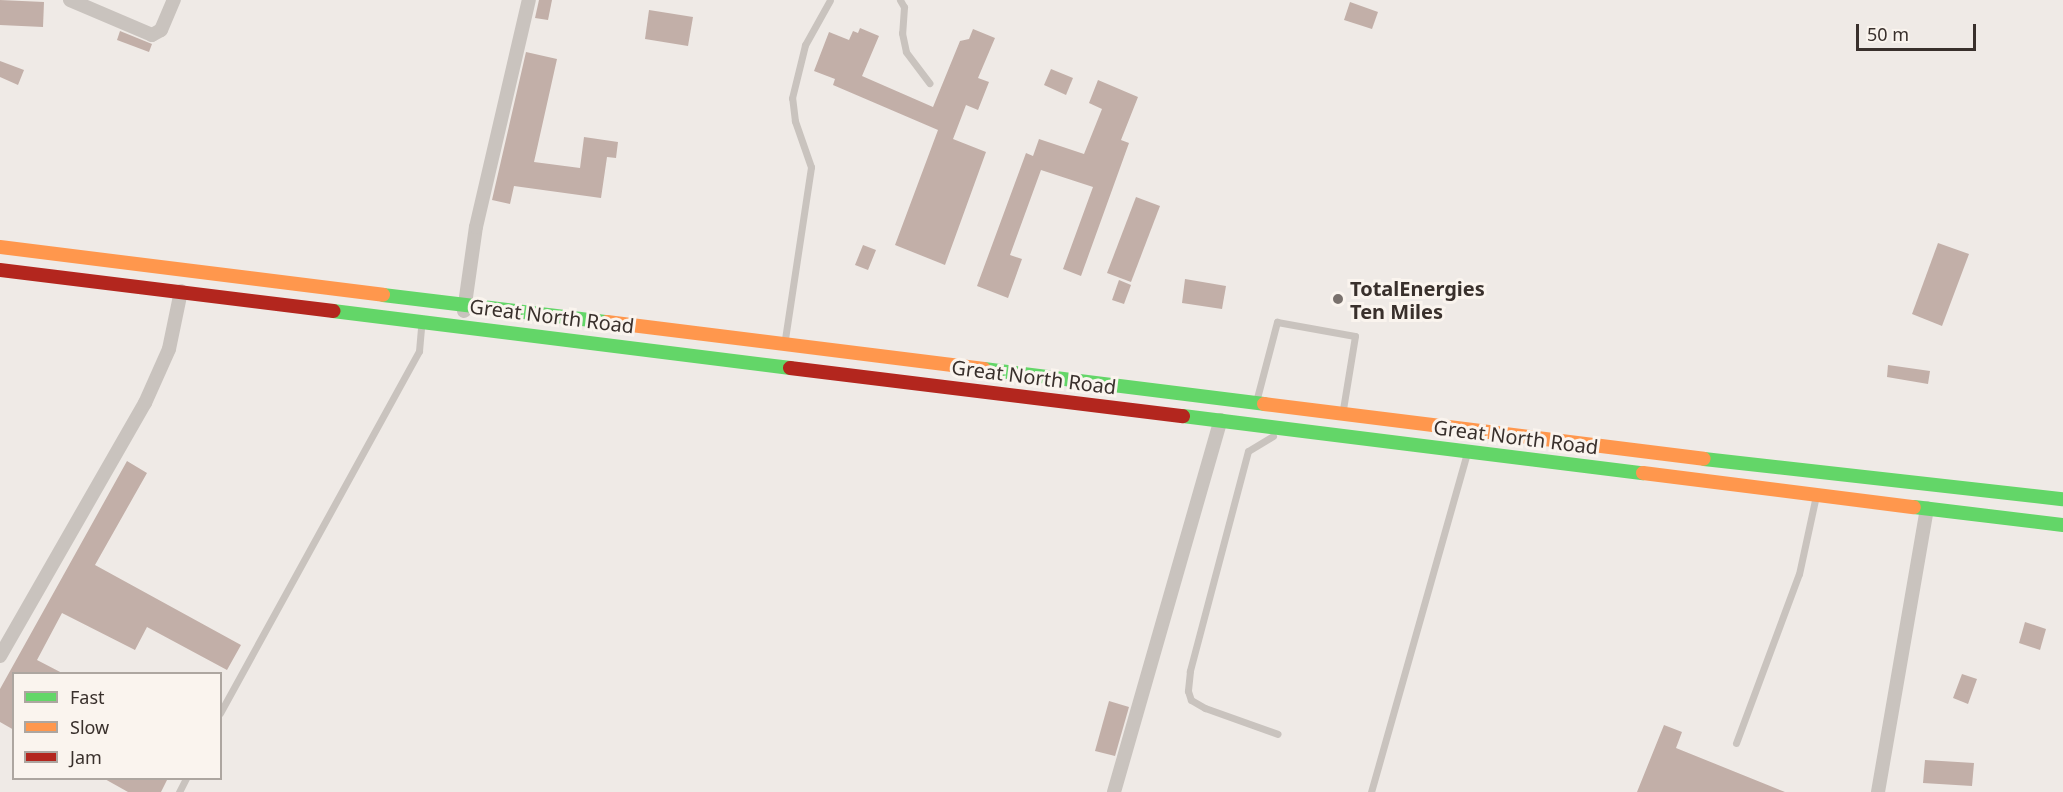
<!DOCTYPE html>
<html>
<head>
<meta charset="utf-8">
<style>
  body { margin:0 }
  #map { position:relative; width:2063px; height:792px; overflow:hidden; background:#efeae6; font-family:"Noto Sans",sans-serif }
  div>[style] { position:absolute }
  [style*='--x'] { left:calc(var(--x)*1px); top:calc(var(--y)*1px); width:calc(var(--w)*1px); rotate:calc(var(--a)*1deg) }
  .building>* { inset:0; background:#c2afa8 }
  .lane>* { height:7px; margin:-3.5px; padding:0 3.5px; transform-origin:3.5px; border-radius:3.5px; background:#c9c3be }
  .street>* { height:14px; margin:-7px; padding:0 7px; transform-origin:7px; border-radius:7px; background:#c9c3be }
  .fast>* { height:14px; margin:-7px; padding:0 7px; transform-origin:7px; border-radius:7px; background:#63d668 }
  .slow>* { height:14px; margin:-7px; padding:0 7px; transform-origin:7px; border-radius:7px; background:#ff974d }
  .jam>* { height:14px; margin:-7px; padding:0 7px; transform-origin:7px; border-radius:7px; background:#b3261e }
  .dots>* { width:16px; height:16px; translate:-50% -50%; box-sizing:border-box; border:3px solid #faf4ee; border-radius:50% }
  span { translate:-50% -50%; white-space:nowrap; text-align:center; line-height:1.15; -webkit-text-stroke:6px #faf4ee; paint-order:stroke }
  .poi-label { font-size:20px; color:#39302c; font-weight:700 }
  .left { translate:0 -50%; text-align:left }
  .street-label { font-size:20px; color:#39302c }
  .legend { position:absolute; left:12px; top:672px; width:210px; height:108px; box-sizing:border-box; background:#faf4ee; border:2px solid #ada6a0; margin:0; padding:8px 10px; list-style:none; font-size:18px; color:#39302c }
  .legend li { display:flex; align-items:center; gap:12px; height:30px }
  .legend b { width:30px; border:2px solid #ada6a0 }
  .scale { position:absolute; left:1856px; top:24px; width:120px; height:27px; box-sizing:border-box; border:3px solid #39302c; border-top:0; padding-left:8px; font-size:18px; line-height:21px; white-space:nowrap; color:#39302c; -webkit-text-stroke:4px #faf4ee; paint-order:stroke }
</style>
</head>
<body>
<div id="map">
  <div class="building">
    <i style="clip-path:polygon(0 0,44px 2px,43px 27px,0 25px)"></i>
    <i style="clip-path:polygon(539px 0,552px 0,548px 20px,535px 18px)"></i>
    <i style="clip-path:polygon(1350px 2px,1378px 12px,1372px 29px,1344px 20px)"></i>
    <i style="clip-path:polygon(649px 10px,693px 17px,688px 46px,645px 39px)"></i>
    <i style="clip-path:polygon(860px 28px,879px 36px,862px 76px,933px 107px,960px 41px,969px 39px,973px 29px,995px 38px,978px 78px,989px 82px,978px 110px,966px 105px,953px 139px,986px 152px,945px 265px,895px 245px,938px 130px,833px 85px,835px 79px,814px 71px,829px 32px,849px 40px,853px 31px,858px 33px)"></i>
    <i style="clip-path:polygon(120px 31px,152px 44px,149px 52px,117px 40px)"></i>
    <i style="clip-path:polygon(526px 52px,557px 59px,534px 162px,580px 168px,584px 137px,618px 142px,616px 158px,607px 157px,601px 198px,514px 186px,510px 204px,492px 200px)"></i>
    <i style="clip-path:polygon(0 61px,24px 70px,18px 85px,0 77px)"></i>
    <i style="clip-path:polygon(1051px 69px,1073px 78px,1066px 95px,1044px 85px)"></i>
    <i style="clip-path:polygon(1098px 80px,1138px 97px,1121px 140px,1129px 143px,1081px 276px,1063px 269px,1093px 187px,1041px 170px,1010px 255px,1022px 259px,1008px 298px,977px 286px,1026px 153px,1033px 156px,1039px 139px,1084px 154px,1102px 109px,1089px 103px)"></i>
    <i style="clip-path:polygon(1136px 197px,1160px 206px,1131px 282px,1107px 273px)"></i>
    <i style="clip-path:polygon(1938px 243px,1969px 254px,1942px 326px,1912px 314px)"></i>
    <i style="clip-path:polygon(863px 245px,876px 250px,868px 270px,855px 265px)"></i>
    <i style="clip-path:polygon(1185px 279px,1226px 286px,1222px 309px,1182px 303px)"></i>
    <i style="clip-path:polygon(1119px 280px,1131px 285px,1124px 304px,1112px 300px)"></i>
    <i style="clip-path:polygon(1888px 365px,1930px 371px,1928px 384px,1887px 377px)"></i>
    <i style="clip-path:polygon(127px 461px,147px 473px,95px 565px,241px 645px,227px 670px,147px 627px,135px 650px,62px 613px,37px 660px,64px 674px,14px 674px,14px 730px,0 722px,0 689px)"></i>
    <i style="clip-path:polygon(2025px 622px,2046px 629px,2040px 650px,2019px 643px)"></i>
    <i style="clip-path:polygon(1962px 674px,1977px 679px,1968px 704px,1953px 698px)"></i>
    <i style="clip-path:polygon(1109px 701px,1129px 707px,1115px 756px,1095px 751px)"></i>
    <i style="clip-path:polygon(1664px 725px,1682px 732px,1676px 748px,1785px 792px,1637px 792px)"></i>
    <i style="clip-path:polygon(1925px 760px,1974px 763px,1972px 786px,1923px 783px)"></i>
    <i style="clip-path:polygon(103px 778px,168px 778px,161px 792px,128px 792px)"></i>
  </div>
  <div class="lane">
    <i style="--x:900;--y:0;--w:8;--a:60"></i>
    <i style="--x:904;--y:7;--w:26;--a:94"></i>
    <i style="--x:902;--y:33;--w:19;--a:78"></i>
    <i style="--x:906;--y:52;--w:39;--a:53"></i>
    <i style="--x:785;--y:339;--w:174;--a:-81.4"></i>
    <i style="--x:811;--y:167;--w:49;--a:-109.2"></i>
    <i style="--x:795;--y:121;--w:23;--a:-97"></i>
    <i style="--x:792;--y:98;--w:55;--a:-76.2"></i>
    <i style="--x:805;--y:45;--w:51;--a:-60.9"></i>
    <i style="--x:1257;--y:398;--w:79;--a:-75.3"></i>
    <i style="--x:1277;--y:322;--w:79;--a:10.2"></i>
    <i style="--x:1355;--y:336;--w:74;--a:99.3"></i>
    <i style="--x:1273;--y:436;--w:29;--a:149"></i>
    <i style="--x:1248;--y:451;--w:228;--a:104.8"></i>
    <i style="--x:1190;--y:671;--w:20;--a:96"></i>
    <i style="--x:1188;--y:691;--w:9;--a:72"></i>
    <i style="--x:1191;--y:700;--w:16;--a:30"></i>
    <i style="--x:1205;--y:708;--w:77;--a:19.6"></i>
    <i style="--x:220;--y:713;--w:413;--a:-61.2"></i>
    <i style="--x:419;--y:351;--w:25;--a:-85"></i>
    <i style="--x:1736;--y:743;--w:180;--a:-69.6"></i>
    <i style="--x:1799;--y:574;--w:76;--a:-77.8"></i>
    <i style="--x:179;--y:792;--w:16;--a:-63"></i>
    <i style="--x:1371;--y:792;--w:349;--a:-74.2"></i>
  </div>
  <div class="street">
    <i style="--x:70;--y:0;--w:89;--a:23.1"></i>
    <i style="--x:152;--y:35;--w:10;--a:-29"></i>
    <i style="--x:161;--y:30;--w:33;--a:-67"></i>
    <i style="--x:464;--y:311;--w:85;--a:-81.9"></i>
    <i style="--x:476;--y:227;--w:233;--a:-76.9"></i>
    <i style="--x:0;--y:656;--w:292;--a:-60.2"></i>
    <i style="--x:145;--y:403;--w:59;--a:-66"></i>
    <i style="--x:169;--y:349;--w:59;--a:-78.3"></i>
    <i style="--x:1114;--y:792;--w:387;--a:-74"></i>
    <i style="--x:1878;--y:792;--w:288;--a:-80.2"></i>
  </div>
  <div class="fast">
    <i style="--x:383;--y:295;--w:226;--a:6.9"></i>
    <i style="--x:333;--y:311;--w:461;--a:7.1"></i>
    <i style="--x:984;--y:369;--w:282;--a:7.1"></i>
    <i style="--x:1183;--y:416;--w:464;--a:7.1"></i>
    <i style="--x:1704;--y:459;--w:361;--a:6.4"></i>
    <i style="--x:1914;--y:507;--w:150;--a:6.9"></i>
  </div>
  <div class="slow">
    <i style="--x:0;--y:247;--w:386;--a:7.1"></i>
    <i style="--x:607;--y:322;--w:380;--a:7.1"></i>
    <i style="--x:1264;--y:404;--w:443;--a:7.1"></i>
    <i style="--x:1643;--y:473;--w:273;--a:7.2"></i>
  </div>
  <div class="jam">
    <i style="--x:0;--y:270;--w:336;--a:7"></i>
    <i style="--x:790;--y:368;--w:396;--a:7"></i>
  </div>
  <div class="dots">
    <i style="left:1338px;top:299px;background:#79716d"></i>
  </div>
  <div class="poi-label">
    <span class="left" style="left:1350px;top:300px">TotalEnergies<br>Ten Miles</span>
  </div>
  <div class="street-label">
    <span style="left:552px;top:316px;rotate:7deg">Great North Road</span>
    <span style="left:1034px;top:377px;rotate:7deg">Great North Road</span>
    <span style="left:1516px;top:437px;rotate:7deg">Great North Road</span>
  </div>
  <ul class="legend">
  <li><b style="height:8px;background:#63d668"></b>Fast</li>
  <li><b style="height:8px;background:#ff974d"></b>Slow</li>
  <li><b style="height:8px;background:#b3261e"></b>Jam</li>
  </ul>
  <div class="scale">50 m</div>
</div>
</body>
</html>
